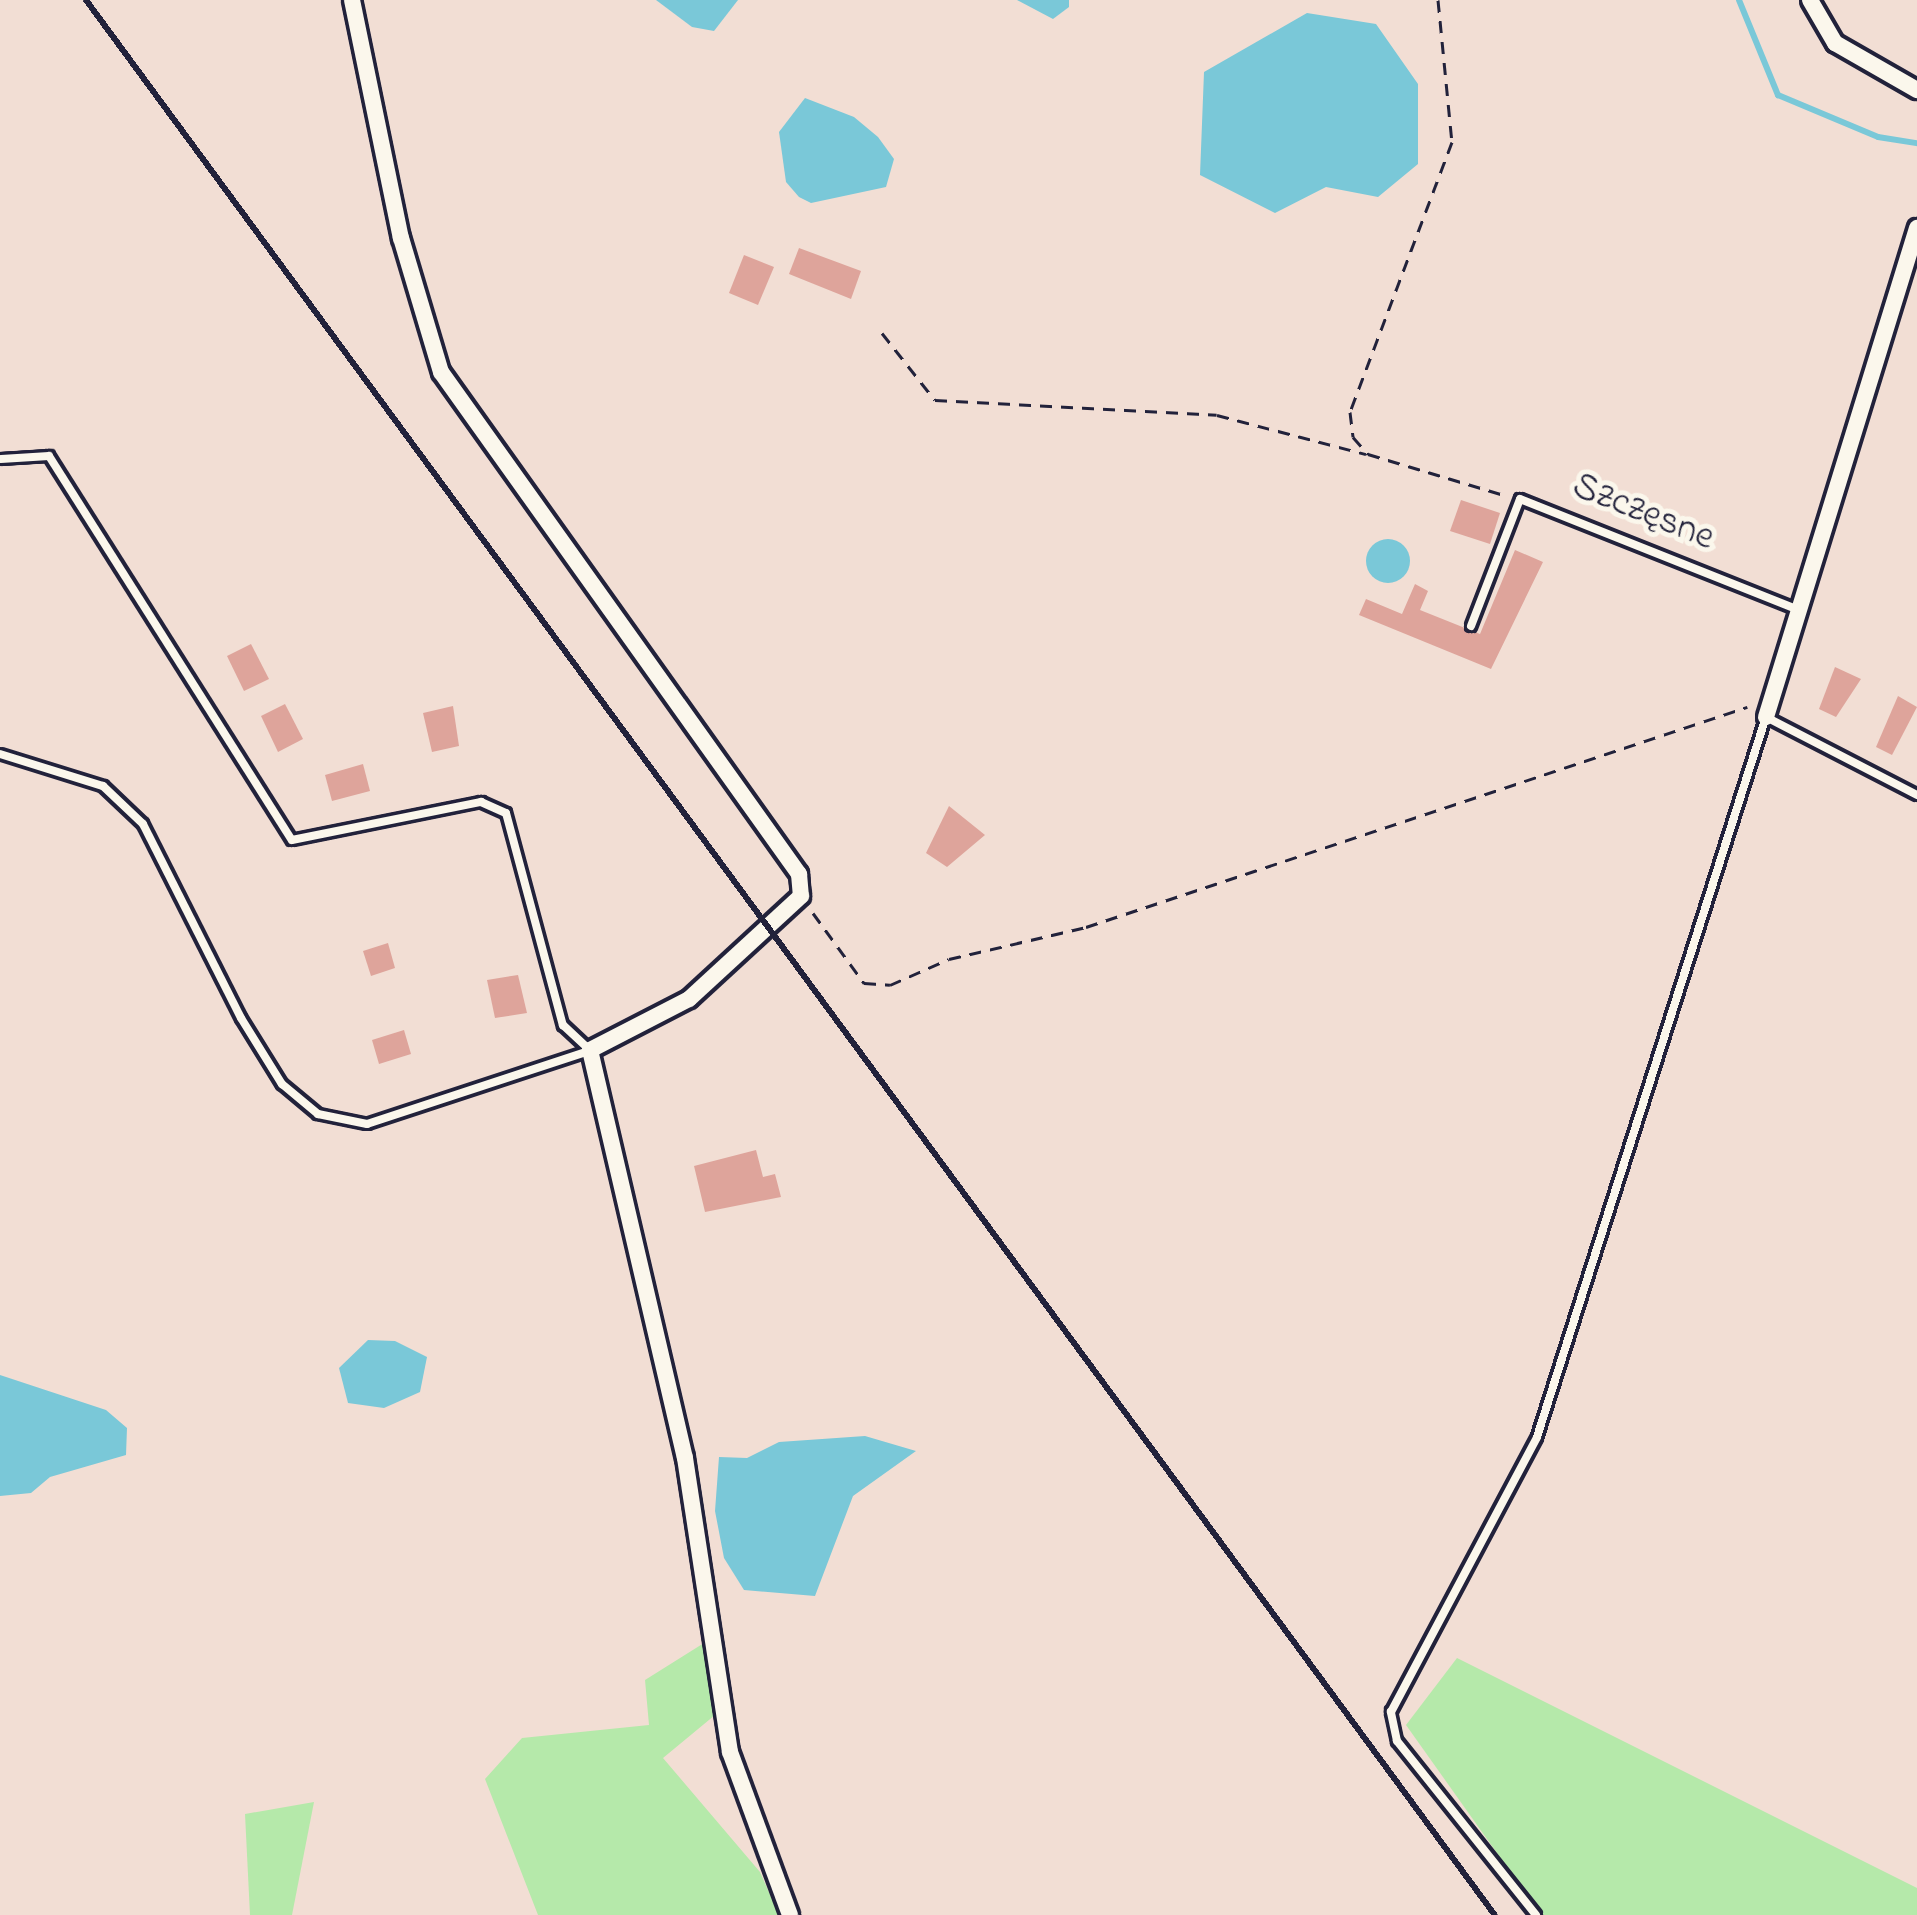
<!DOCTYPE html>
<html>
<head>
<meta charset="utf-8">
<style>
  body { margin:0 }
  #map { position:relative; width:1917px; height:1915px; overflow:hidden; background:#f2ded4; font-family:"Indie Flower",sans-serif }
  div>[style] { position:absolute }
  [style*='--x'] { left:calc(var(--x)*1px); top:calc(var(--y)*1px); width:calc(var(--w)*1px); rotate:calc(var(--a)*1deg) }
  .green>* { inset:0; background:#b5e9aa }
  .water>* { inset:0; background:#7ac8d8 }
  .round { border-radius:50% }
  .stream>* { height:6px; margin:-3px; padding:0 3px; transform-origin:3px; border-radius:3px; background:#7ac8d8 }
  .building>* { inset:0; background:#dea49b }
  .path>* { height:3px; margin-top:-1.5px; transform-origin:0; background:repeating-linear-gradient(90deg,#22223b 0 12px,transparent 0 21px) }
  .roads { filter:drop-shadow(3px 0 #22223b) drop-shadow(-3px 0 #22223b) drop-shadow(0 3px #22223b) drop-shadow(0 -3px #22223b) }
  .lane>* { height:8px; margin:-4px; padding:0 4px; transform-origin:4px; border-radius:4px; background:#fbf7ec }
  .street>* { height:16px; margin:-8px; padding:0 8px; transform-origin:8px; border-radius:8px; background:#fbf7ec }
  .rail>* { height:6px; margin:-3px; padding:0 3px; transform-origin:3px; border-radius:3px; background:#22223b }
  span { translate:-50% -50%; white-space:nowrap; text-align:center; line-height:1.15; -webkit-text-stroke:10px #fbf7ec; paint-order:stroke }
  .street-label { font-size:39px; color:#22223b }
</style>
</head>
<body>
<div id="map">
  <div class="green">
    <i style="clip-path:polygon(704px 1643px,715px 1715px,663px 1758px,760px 1872px,779px 1915px,538px 1915px,485px 1779px,522px 1738px,649px 1725px,645px 1680px)"></i>
    <i style="clip-path:polygon(1457px 1658px,1917px 1888px,1917px 1915px,1541px 1915px,1406px 1725px)"></i>
    <i style="clip-path:polygon(314px 1802px,292px 1915px,250px 1915px,245px 1814px)"></i>
  </div>
  <div class="water">
    <i style="clip-path:polygon(656px 0,738px 0,714px 31px,692px 27px)"></i>
    <i style="clip-path:polygon(1017px 0,1069px 0,1069px 7px,1053px 19px)"></i>
    <i style="clip-path:polygon(1307px 13px,1376px 24px,1418px 84px,1418px 164px,1378px 197px,1326px 187px,1275px 213px,1200px 175px,1204px 72px)"></i>
    <i style="clip-path:polygon(805px 98px,854px 117px,878px 137px,894px 159px,886px 187px,811px 203px,799px 197px,786px 182px,779px 132px)"></i>
    <i class="round" style="left:1366px;top:539px;width:44px;height:44px"></i>
    <i style="clip-path:polygon(368px 1340px,395px 1341px,427px 1357px,420px 1392px,384px 1408px,348px 1403px,339px 1368px)"></i>
    <i style="clip-path:polygon(0 1375px,106px 1410px,127px 1428px,126px 1455px,50px 1477px,31px 1493px,0 1496px)"></i>
    <i style="clip-path:polygon(865px 1436px,916px 1451px,853px 1496px,815px 1596px,744px 1590px,724px 1558px,715px 1511px,719px 1457px,747px 1458px,779px 1442px)"></i>
  </div>
  <div class="stream">
    <i style="--x:1739;--y:0;--w:103;--a:67.7"></i>
    <i style="--x:1778;--y:95;--w:108;--a:22.8"></i>
    <i style="--x:1878;--y:137;--w:39;--a:9"></i>
  </div>
  <div class="building">
    <i style="clip-path:polygon(799px 248px,861px 271px,851px 299px,789px 274px)"></i>
    <i style="clip-path:polygon(744px 255px,774px 267px,758px 305px,729px 293px)"></i>
    <i style="clip-path:polygon(1461px 500px,1500px 513px,1490px 544px,1450px 531px)"></i>
    <i style="clip-path:polygon(1515px 550px,1543px 562px,1491px 669px,1359px 615px,1366px 599px,1402px 614px,1415px 584px,1428px 591px,1420px 610px,1480px 634px)"></i>
    <i style="clip-path:polygon(251px 644px,269px 679px,244px 691px,227px 656px)"></i>
    <i style="clip-path:polygon(1835px 667px,1861px 679px,1836px 717px,1819px 709px)"></i>
    <i style="clip-path:polygon(1898px 696px,1917px 707px,1892px 755px,1876px 747px)"></i>
    <i style="clip-path:polygon(285px 704px,303px 739px,278px 752px,261px 716px)"></i>
    <i style="clip-path:polygon(453px 706px,459px 746px,432px 752px,423px 713px)"></i>
    <i style="clip-path:polygon(363px 764px,370px 791px,332px 801px,325px 775px)"></i>
    <i style="clip-path:polygon(949px 806px,985px 835px,947px 867px,926px 853px)"></i>
    <i style="clip-path:polygon(388px 943px,395px 968px,371px 976px,363px 951px)"></i>
    <i style="clip-path:polygon(518px 975px,527px 1013px,495px 1018px,487px 980px)"></i>
    <i style="clip-path:polygon(404px 1030px,411px 1054px,379px 1064px,372px 1040px)"></i>
    <i style="clip-path:polygon(756px 1150px,763px 1177px,775px 1174px,781px 1197px,705px 1212px,694px 1166px)"></i>
  </div>
  <div class="path">
    <i style="--x:1438;--y:0;--w:143;--a:84.4"></i>
    <i style="--x:1452;--y:142;--w:289;--a:110.7"></i>
    <i style="--x:1350;--y:412;--w:25;--a:83"></i>
    <i style="--x:1353;--y:437;--w:23;--a:49"></i>
    <i style="--x:1368;--y:454;--w:142;--a:16.8"></i>
    <i style="--x:882;--y:333;--w:85;--a:51.7"></i>
    <i style="--x:935;--y:400;--w:282;--a:3"></i>
    <i style="--x:1217;--y:415;--w:154;--a:14.7"></i>
    <i style="--x:813;--y:913;--w:87;--a:53.9"></i>
    <i style="--x:864;--y:983;--w:26;--a:4"></i>
    <i style="--x:890;--y:985;--w:64;--a:-23.8"></i>
    <i style="--x:949;--y:959;--w:141;--a:-13.1"></i>
    <i style="--x:1086;--y:927;--w:697;--a:-18.41"></i>
  </div>
  <div class="roads">
    <div class="lane">
      <i style="--x:0;--y:459;--w:49;--a:-3.5"></i>
      <i style="--x:49;--y:456;--w:454;--a:57.7"></i>
      <i style="--x:292;--y:840;--w:193;--a:-11.4"></i>
      <i style="--x:481;--y:802;--w:27;--a:24"></i>
      <i style="--x:506;--y:813;--w:220;--a:75"></i>
      <i style="--x:563;--y:1025;--w:35;--a:43"></i>
      <i style="--x:1471;--y:626;--w:136;--a:-68.9"></i>
      <i style="--x:1520;--y:499;--w:300;--a:21.7"></i>
      <i style="--x:0;--y:754;--w:108;--a:17.3"></i>
      <i style="--x:103;--y:786;--w:55;--a:43.5"></i>
      <i style="--x:143;--y:824;--w:217;--a:63.2"></i>
      <i style="--x:241;--y:1018;--w:78;--a:58.2"></i>
      <i style="--x:282;--y:1084;--w:47;--a:39.8"></i>
      <i style="--x:318;--y:1114;--w:50;--a:11.5"></i>
      <i style="--x:367;--y:1124;--w:234;--a:-18.2"></i>
      <i style="--x:1536;--y:1915;--w:223;--a:-128.6"></i>
      <i style="--x:1397;--y:1741;--w:30;--a:-102"></i>
      <i style="--x:1391;--y:1712;--w:311;--a:-62"></i>
      <i style="--x:1537;--y:1437;--w:756;--a:-72.36"></i>
      <i style="--x:1766;--y:717;--w:170;--a:27.3"></i>
    </div>
    <div class="street">
      <i style="--x:352;--y:0;--w:243;--a:78.4"></i>
      <i style="--x:401;--y:238;--w:140;--a:73.4"></i>
      <i style="--x:441;--y:372;--w:617;--a:54.51"></i>
      <i style="--x:799;--y:874;--w:22;--a:85"></i>
      <i style="--x:801;--y:896;--w:152;--a:137.4"></i>
      <i style="--x:689;--y:999;--w:111;--a:152.7"></i>
      <i style="--x:590;--y:1050;--w:419;--a:76.9"></i>
      <i style="--x:685;--y:1458;--w:297;--a:81.3"></i>
      <i style="--x:730;--y:1752;--w:174;--a:69.8"></i>
      <i style="--x:1810;--y:0;--w:50;--a:59.8"></i>
      <i style="--x:1835;--y:43;--w:95;--a:29.8"></i>
      <i style="--x:1766;--y:717;--w:512;--a:-72.84"></i>
    </div>
  </div>
  <div class="rail">
    <i style="--x:86;--y:0;--w:2377;--a:53.66"></i>
  </div>
  <div class="street-label">
    <span style="left:1643px;top:513px;rotate:22deg">Szczęsne</span>
  </div>
</div>
</body>
</html>
